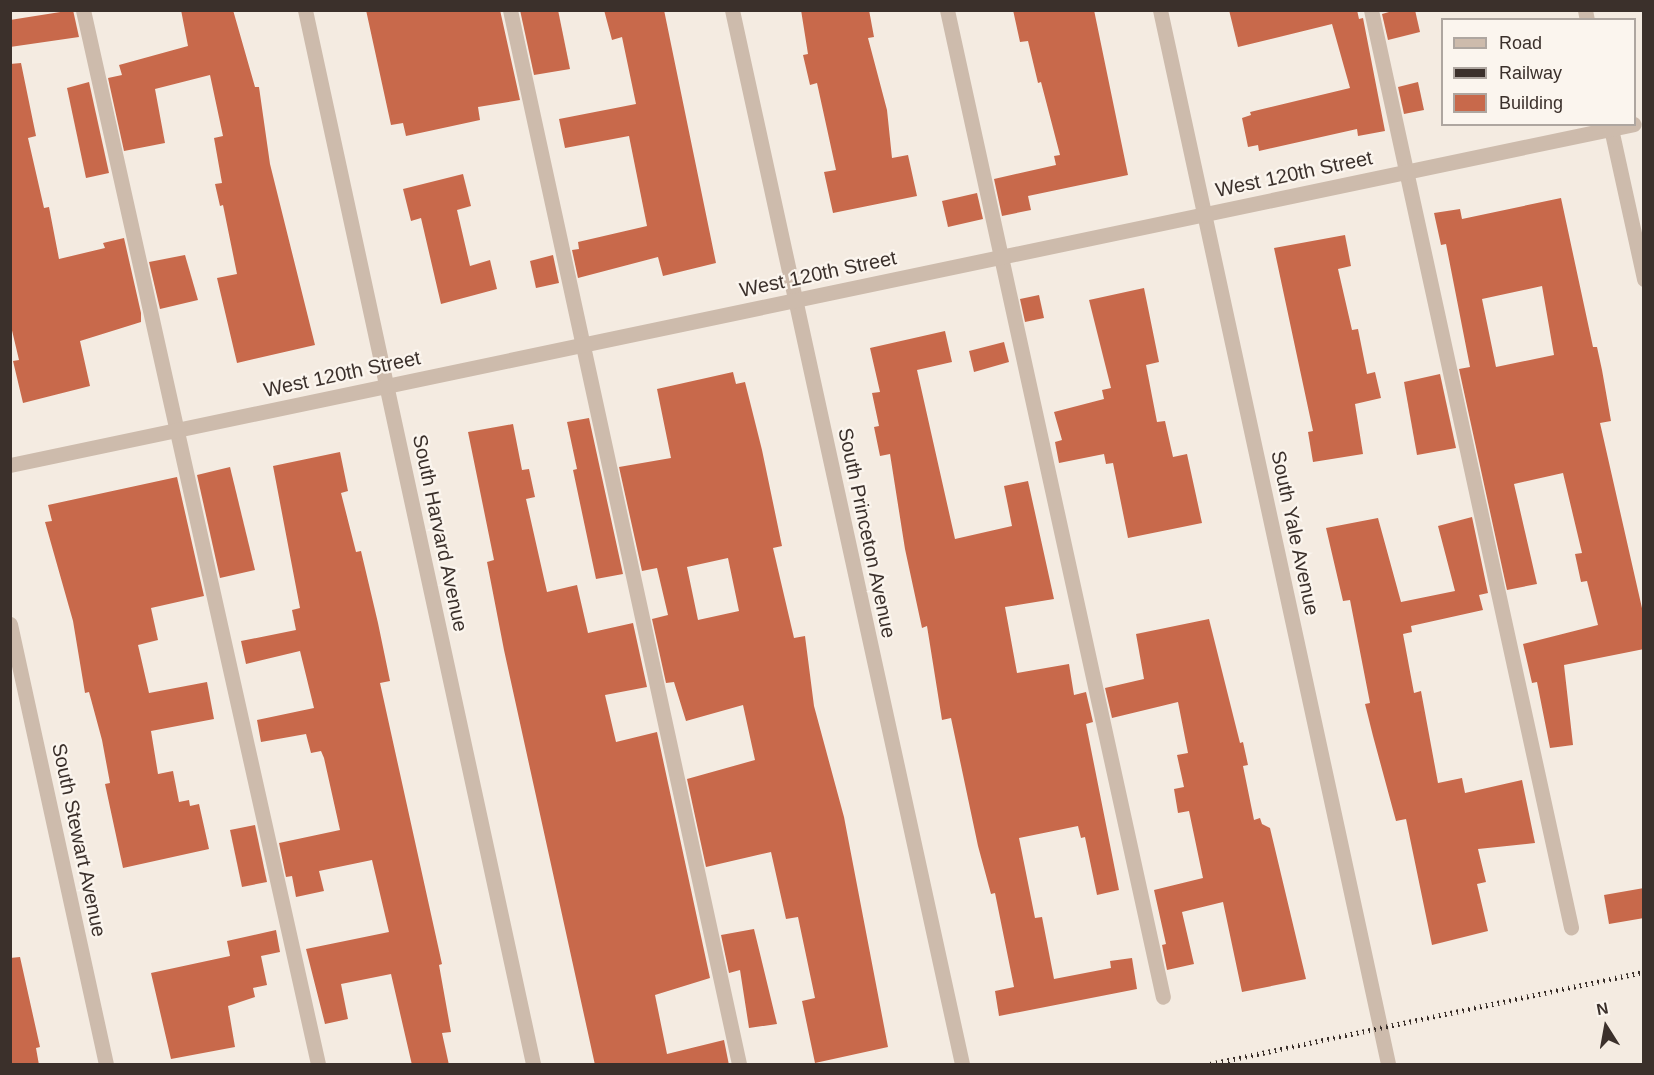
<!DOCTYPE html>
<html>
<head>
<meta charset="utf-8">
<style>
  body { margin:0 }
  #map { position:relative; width:1654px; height:1075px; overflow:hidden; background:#f4ebe1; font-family:Helvetica,sans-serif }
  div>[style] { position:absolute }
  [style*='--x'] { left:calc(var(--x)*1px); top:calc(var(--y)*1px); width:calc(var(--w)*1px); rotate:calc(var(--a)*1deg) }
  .building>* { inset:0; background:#c8694b }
  .minor>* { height:15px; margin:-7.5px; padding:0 7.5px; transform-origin:7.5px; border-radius:7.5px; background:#cdbbac }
  .rail>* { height:4.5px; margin-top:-2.25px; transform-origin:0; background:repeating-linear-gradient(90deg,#3b302b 0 1.5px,transparent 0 6px) }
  span { translate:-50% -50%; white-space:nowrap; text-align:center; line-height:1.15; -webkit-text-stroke:4.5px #fbf5ee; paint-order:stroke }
  .street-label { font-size:20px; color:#3b302b }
  .frame { position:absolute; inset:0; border:12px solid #3b302b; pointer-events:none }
  .legend { position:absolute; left:1441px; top:18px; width:195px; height:108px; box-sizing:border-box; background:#fbf5ee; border:2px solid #aea6a0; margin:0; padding:8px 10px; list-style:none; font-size:18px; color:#3b302b }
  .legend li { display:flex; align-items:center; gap:12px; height:30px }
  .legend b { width:30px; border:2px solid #aea6a0 }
  .north { position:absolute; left:1576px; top:997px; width:60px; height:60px; -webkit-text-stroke:4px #fbf5ee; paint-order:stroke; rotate:349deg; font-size:16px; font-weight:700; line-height:24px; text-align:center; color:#3b302b }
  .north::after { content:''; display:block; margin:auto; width:21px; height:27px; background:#3b302b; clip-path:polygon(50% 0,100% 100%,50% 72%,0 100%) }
</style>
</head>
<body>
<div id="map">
  <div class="building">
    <i style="clip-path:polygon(73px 10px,79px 37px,10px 47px,10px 20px)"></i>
    <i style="clip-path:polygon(181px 10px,233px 10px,255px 87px,259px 87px,270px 164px,315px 345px,237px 363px,217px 278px,237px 274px,223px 205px,220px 206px,215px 184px,222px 183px,214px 138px,223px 136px,210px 75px,155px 89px,165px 143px,124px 151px,108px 78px,122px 75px,119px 65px,188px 46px)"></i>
    <i style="clip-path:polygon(366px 10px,500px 10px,520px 100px,478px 107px,480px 120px,406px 136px,403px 123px,391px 125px)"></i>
    <i style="clip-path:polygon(520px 10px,558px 10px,570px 69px,534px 75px)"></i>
    <i style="clip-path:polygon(604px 10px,664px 10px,716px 263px,663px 276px,658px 257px,578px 278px,572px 250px,579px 249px,578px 242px,647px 226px,629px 136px,565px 148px,559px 119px,636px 104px,622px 37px,612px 40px)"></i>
    <i style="clip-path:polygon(801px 10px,869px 10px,874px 37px,868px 38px,887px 110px,892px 158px,908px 155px,917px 196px,833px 213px,824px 172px,836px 170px,817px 83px,810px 85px,803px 55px,808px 54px)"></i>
    <i style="clip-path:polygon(1013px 10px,1094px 10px,1128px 175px,1028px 196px,1031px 210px,1002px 216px,994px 179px,1056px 165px,1054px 156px,1060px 155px,1041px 82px,1038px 83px,1028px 41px,1020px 42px)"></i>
    <i style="clip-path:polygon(1229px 10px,1357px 10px,1359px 19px,1363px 18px,1385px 131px,1358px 136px,1357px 129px,1259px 151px,1258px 145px,1248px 147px,1242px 118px,1251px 115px,1250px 112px,1350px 88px,1332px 24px,1238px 47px)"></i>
    <i style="clip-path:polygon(1396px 10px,1415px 10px,1420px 32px,1388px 40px,1382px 14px)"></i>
    <i style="clip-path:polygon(21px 63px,36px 136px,28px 138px,44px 208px,49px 207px,59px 259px,105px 248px,103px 243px,124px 238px,141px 313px,141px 322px,80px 341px,90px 386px,23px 403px,13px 361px,19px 360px,10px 322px,10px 64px)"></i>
    <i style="clip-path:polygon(89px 82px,109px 173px,86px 178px,67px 88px)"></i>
    <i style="clip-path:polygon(1418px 82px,1424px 110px,1404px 114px,1398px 87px)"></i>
    <i style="clip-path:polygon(463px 174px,471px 206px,457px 210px,470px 266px,490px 260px,497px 289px,441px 304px,421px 218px,411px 221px,403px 189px)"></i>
    <i style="clip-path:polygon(977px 193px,983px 219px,948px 227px,942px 201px)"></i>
    <i style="clip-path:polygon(evenodd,1561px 198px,1593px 347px,1597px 347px,1602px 370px,1611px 421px,1600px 423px,1644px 617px,1644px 649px,1564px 665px,1573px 745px,1550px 748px,1537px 682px,1532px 683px,1523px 644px,1598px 625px,1587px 581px,1581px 582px,1575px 554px,1582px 553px,1563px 473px,1514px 484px,1537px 584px,1507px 590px,1459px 369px,1470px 367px,1446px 244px,1441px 245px,1434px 213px,1460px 209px,1462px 219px,1561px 198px,1542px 286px,1554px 355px,1496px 367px,1482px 299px,1542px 286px)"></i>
    <i style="clip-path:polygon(1345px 235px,1351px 266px,1338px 269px,1352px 330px,1358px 329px,1367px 374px,1375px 372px,1381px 398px,1355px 404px,1363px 454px,1313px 462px,1308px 432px,1313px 431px,1274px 248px)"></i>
    <i style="clip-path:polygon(185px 255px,198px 300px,160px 309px,149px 262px)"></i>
    <i style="clip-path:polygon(553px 255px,559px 283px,536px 288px,530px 261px)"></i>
    <i style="clip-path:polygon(1144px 288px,1159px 362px,1146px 365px,1157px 422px,1165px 421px,1173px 457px,1187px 454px,1202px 523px,1128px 538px,1113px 463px,1106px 464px,1104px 454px,1059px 463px,1055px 442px,1062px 440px,1054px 412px,1104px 399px,1102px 390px,1111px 388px,1089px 300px)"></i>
    <i style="clip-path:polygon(1039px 295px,1044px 318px,1025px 322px,1020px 299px)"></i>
    <i style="clip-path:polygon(945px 331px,952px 362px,917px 370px,955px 539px,1012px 526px,1004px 486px,1028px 481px,1054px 599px,1005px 607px,1017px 673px,1069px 664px,1074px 695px,1086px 692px,1093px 722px,1086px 724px,1119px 890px,1097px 895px,1085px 837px,1081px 838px,1078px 826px,1019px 838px,1035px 918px,1042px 917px,1054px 979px,1111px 968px,1110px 961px,1132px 958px,1137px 989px,999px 1016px,995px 991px,1014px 987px,995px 893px,991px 894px,978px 846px,951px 718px,942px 720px,927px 626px,922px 628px,905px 549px,890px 454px,880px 456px,874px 427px,879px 426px,872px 393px,880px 392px,870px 348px)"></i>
    <i style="clip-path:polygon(1004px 342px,1009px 362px,974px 372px,969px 351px)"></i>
    <i style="clip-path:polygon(evenodd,733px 372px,736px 384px,745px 382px,762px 450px,782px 546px,773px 548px,794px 638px,805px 636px,814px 706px,844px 817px,888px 1047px,815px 1063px,802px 1001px,815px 998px,798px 917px,786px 919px,771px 852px,706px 867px,687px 779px,755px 760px,743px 705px,686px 721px,674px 682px,666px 683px,652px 619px,668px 615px,657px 568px,642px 571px,619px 467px,671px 458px,657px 389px,733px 372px,728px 558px,739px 611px,698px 620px,687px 567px,728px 558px)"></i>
    <i style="clip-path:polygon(1440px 374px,1456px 448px,1417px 455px,1404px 382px)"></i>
    <i style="clip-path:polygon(589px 418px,623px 574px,596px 579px,573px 470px,577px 469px,567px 422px)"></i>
    <i style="clip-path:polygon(513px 424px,522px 470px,529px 469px,535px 497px,526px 499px,547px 592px,577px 585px,588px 633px,633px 623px,647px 687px,605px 695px,616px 742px,657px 732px,710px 978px,655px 995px,667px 1054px,724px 1040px,729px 1065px,595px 1065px,504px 650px,487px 562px,494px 560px,468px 432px)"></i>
    <i style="clip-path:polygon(340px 452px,348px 491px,341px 493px,356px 552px,361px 551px,378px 623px,390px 681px,380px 683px,442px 964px,439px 965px,451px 1032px,442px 1033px,449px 1065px,412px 1065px,391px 974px,341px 984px,348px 1019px,325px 1024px,306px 949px,389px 932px,372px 860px,319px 871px,324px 891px,296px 897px,292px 876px,286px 877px,279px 843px,340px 830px,324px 758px,321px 751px,311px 753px,306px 734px,261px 742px,257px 720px,314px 708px,300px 651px,246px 664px,241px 641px,296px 630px,292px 610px,300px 608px,273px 466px)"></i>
    <i style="clip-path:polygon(230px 467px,255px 570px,220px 578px,197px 475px)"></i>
    <i style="clip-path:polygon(177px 477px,204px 596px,151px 608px,158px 640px,138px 645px,149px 693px,207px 682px,214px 719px,151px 731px,158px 774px,173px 771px,179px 802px,189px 800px,190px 806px,199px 804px,209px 849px,123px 868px,105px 784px,110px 783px,102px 740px,89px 692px,85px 693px,73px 621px,45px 522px,52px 521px,48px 505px)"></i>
    <i style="clip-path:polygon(1472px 517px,1488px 593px,1479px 595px,1483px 610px,1411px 626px,1412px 632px,1403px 634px,1414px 693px,1421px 691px,1438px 783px,1462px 778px,1465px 793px,1522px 780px,1535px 843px,1478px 849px,1486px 882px,1477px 884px,1488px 931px,1432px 945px,1406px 819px,1396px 821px,1373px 736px,1365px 704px,1370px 703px,1350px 600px,1343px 601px,1326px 528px,1378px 518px,1401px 602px,1455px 591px,1438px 526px)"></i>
    <i style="clip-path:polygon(1209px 619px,1240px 743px,1243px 742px,1248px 765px,1243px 766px,1254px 820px,1260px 818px,1262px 824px,1270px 828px,1306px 979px,1242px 992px,1223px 902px,1182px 912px,1194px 964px,1167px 970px,1162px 945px,1166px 944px,1154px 890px,1203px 878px,1189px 811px,1178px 813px,1174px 789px,1184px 787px,1177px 755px,1188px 753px,1178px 702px,1112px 718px,1105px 688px,1144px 679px,1136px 634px)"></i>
    <i style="clip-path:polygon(255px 825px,267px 882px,242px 887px,230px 830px)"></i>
    <i style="clip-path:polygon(1644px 888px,1644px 918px,1609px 924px,1604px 895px)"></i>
    <i style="clip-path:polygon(754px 929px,777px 1024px,749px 1028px,740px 970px,729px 973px,721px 935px)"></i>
    <i style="clip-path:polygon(276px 930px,280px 952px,261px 956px,267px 985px,253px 988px,255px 997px,228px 1006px,235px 1047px,171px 1059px,151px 973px,230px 956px,227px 941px)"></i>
    <i style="clip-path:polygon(20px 957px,40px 1047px,36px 1048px,39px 1065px,10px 1065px,10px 958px)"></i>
  </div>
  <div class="minor">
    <i style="--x:83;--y:10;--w:1080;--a:77.43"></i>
    <i style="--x:305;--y:10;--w:1078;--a:77.79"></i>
    <i style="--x:510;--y:10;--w:1079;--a:77.74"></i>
    <i style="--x:732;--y:10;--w:1079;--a:77.69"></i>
    <i style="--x:947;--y:10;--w:1010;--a:77.66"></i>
    <i style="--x:1160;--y:10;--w:1078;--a:77.79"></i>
    <i style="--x:1371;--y:10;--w:939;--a:77.7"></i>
    <i style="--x:1585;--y:10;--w:10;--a:79"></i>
    <i style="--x:1610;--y:124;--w:159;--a:77.6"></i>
    <i style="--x:10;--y:465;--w:1659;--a:-11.86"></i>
    <i style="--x:10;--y:624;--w:450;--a:77.7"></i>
  </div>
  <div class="rail">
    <i style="--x:1210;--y:1064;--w:444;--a:-12"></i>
  </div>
  <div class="street-label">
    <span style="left:1294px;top:174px;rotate:-12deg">West 120th Street</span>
    <span style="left:818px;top:274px;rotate:-12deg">West 120th Street</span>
    <span style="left:342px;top:374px;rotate:-12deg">West 120th Street</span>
    <span style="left:440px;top:533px;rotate:78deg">South Harvard Avenue</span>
    <span style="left:867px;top:533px;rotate:78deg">South Princeton Avenue</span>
    <span style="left:1295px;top:533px;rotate:78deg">South Yale Avenue</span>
    <span style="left:79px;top:840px;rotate:78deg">South Stewart Avenue</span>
  </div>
  <div class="frame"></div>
  <ul class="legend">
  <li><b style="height:8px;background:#cdbbac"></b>Road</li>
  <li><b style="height:8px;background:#3b302b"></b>Railway</li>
  <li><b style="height:16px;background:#c8694b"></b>Building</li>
  </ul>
  <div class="north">N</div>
</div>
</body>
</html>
